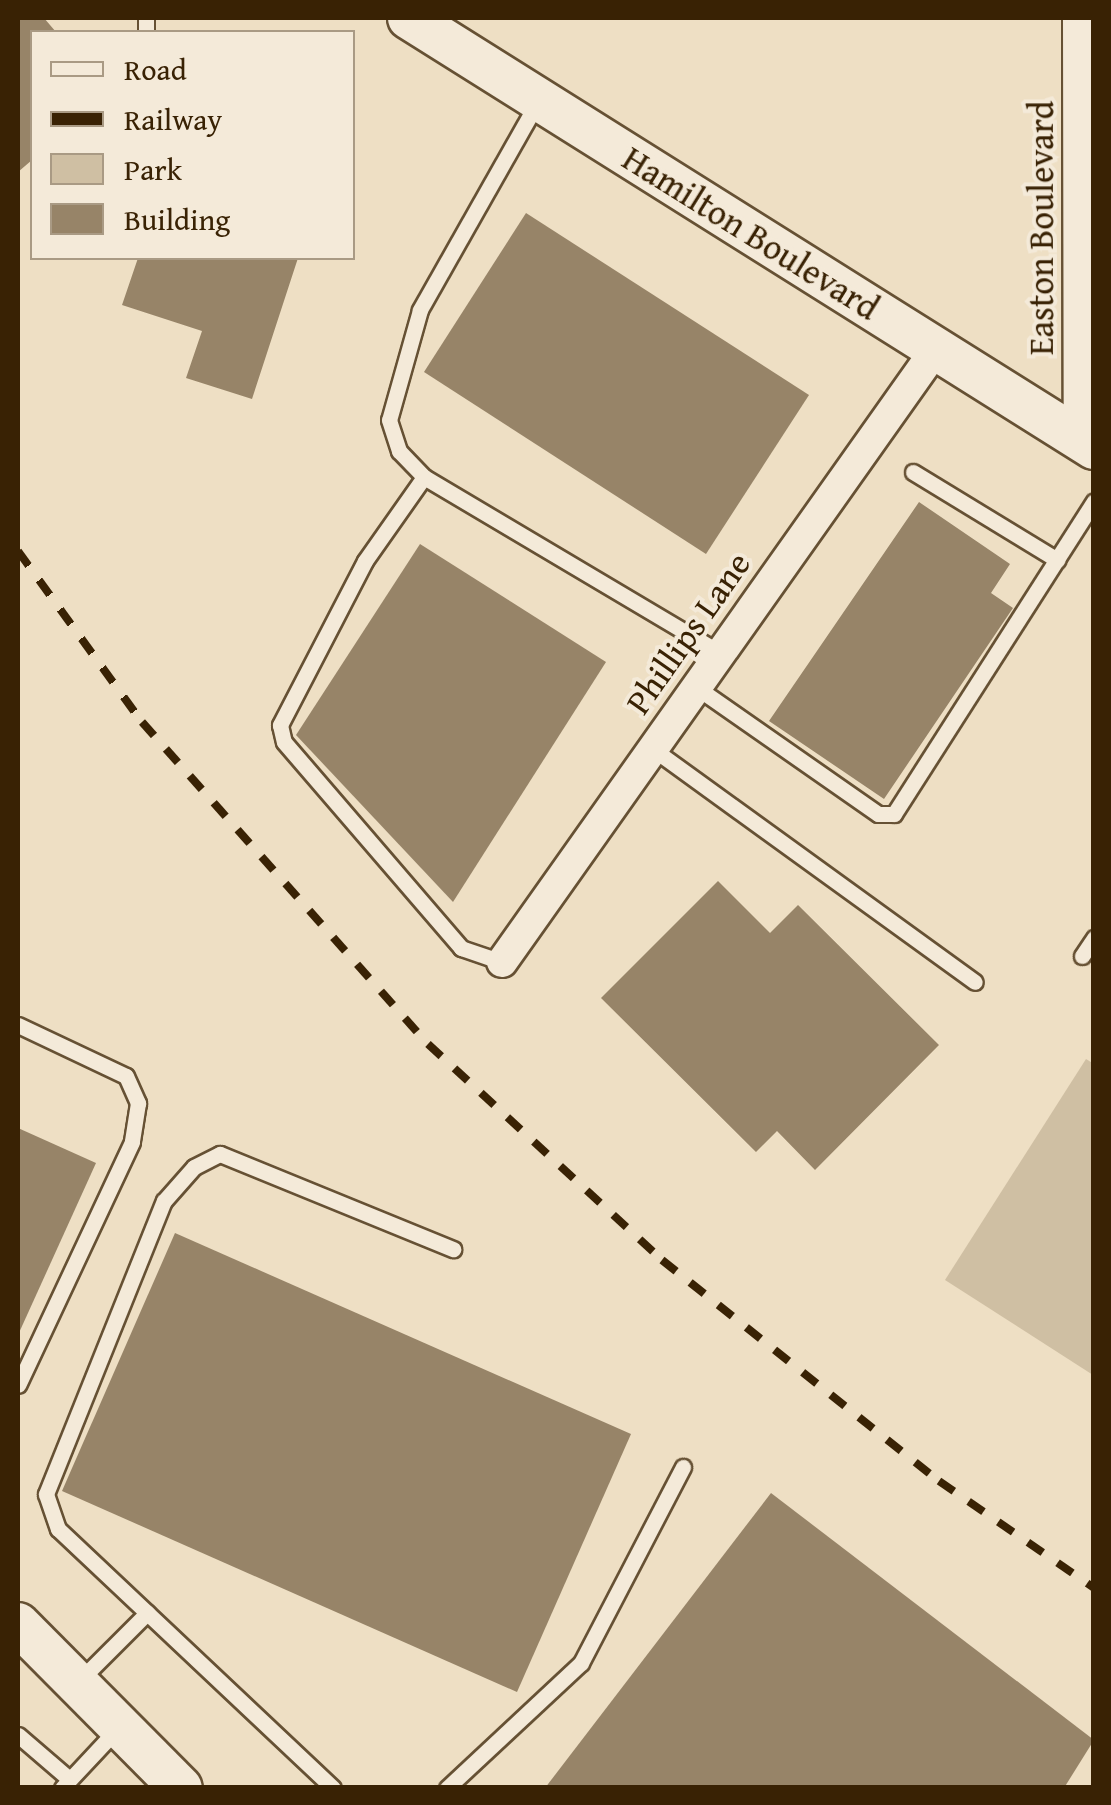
<!DOCTYPE html>
<html>
<head>
<meta charset="utf-8">
<style>
  body { margin:0 }
  #map { position:relative; width:1111px; height:1805px; overflow:hidden; background:#eedfc4; font-family:"Gentium Book Plus",serif }
  div>[style] { position:absolute }
  [style*='--x'] { left:calc(var(--x)*1px); top:calc(var(--y)*1px); width:calc(var(--w)*1px); rotate:calc(var(--a)*1deg) }
  .green>* { inset:0; background:#cfbfa3 }
  .building>* { inset:0; background:#978468 }
  .roads { filter:drop-shadow(2px 0 #665134) drop-shadow(-2px 0 #665134) drop-shadow(0 2px #665134) drop-shadow(0 -2px #665134) }
  .lane>* { height:15px; margin:-7.5px; padding:0 7.5px; transform-origin:7.5px; border-radius:7.5px; background:#f4ead9 }
  .street>* { height:30px; margin:-15px; padding:0 15px; transform-origin:15px; border-radius:15px; background:#f4ead9 }
  .secondary>* { height:42px; margin:-21px; padding:0 21px; transform-origin:21px; border-radius:21px; background:#f4ead9 }
  .rail>* { height:8px; margin-top:-4px; transform-origin:0; background:repeating-linear-gradient(90deg,#392204 0 18px,transparent 0 36px) }
  span { translate:-50% -50%; white-space:nowrap; text-align:center; line-height:1.15; -webkit-text-stroke:8px #f4ead9; paint-order:stroke }
  .street-label { font-size:35px; color:#392204 }
  .frame { position:absolute; inset:0; border:20px solid #392204; pointer-events:none }
  .legend { position:absolute; left:30px; top:30px; width:325px; height:230px; box-sizing:border-box; background:#f4ead9; border:2px solid #a99a84; margin:0; padding:12px 18px; list-style:none; font-size:30px; color:#392204 }
  .legend li { display:flex; align-items:center; gap:20px; height:50px }
  .legend b { width:50px; border:2px solid #a99a84 }
</style>
</head>
<body>
<div id="map">
  <div class="green">
    <i style="clip-path:polygon(1086px 1059px,1094px 1064px,1093px 1375px,945px 1280px)"></i>
  </div>
  <div class="building">
    <i style="clip-path:polygon(18px 18px,44px 18px,56px 32px,32px 32px,32px 160px,18px 172px)"></i>
    <i style="clip-path:polygon(526px 213px,809px 395px,706px 554px,424px 372px)"></i>
    <i style="clip-path:polygon(138px 258px,298px 258px,252px 399px,186px 378px,202px 331px,122px 305px)"></i>
    <i style="clip-path:polygon(919px 502px,1010px 564px,991px 593px,1013px 608px,884px 799px,769px 721px)"></i>
    <i style="clip-path:polygon(420px 544px,606px 662px,453px 902px,296px 735px)"></i>
    <i style="clip-path:polygon(718px 881px,770px 933px,798px 905px,939px 1045px,815px 1170px,777px 1131px,756px 1152px,601px 998px)"></i>
    <i style="clip-path:polygon(18px 1128px,96px 1163px,18px 1335px)"></i>
    <i style="clip-path:polygon(175px 1233px,631px 1434px,517px 1692px,62px 1491px)"></i>
    <i style="clip-path:polygon(771px 1493px,1094px 1740px,1064px 1788px,545px 1788px)"></i>
  </div>
  <div class="roads">
    <div class="lane">
      <i style="--x:146;--y:18;--w:14;--a:90"></i>
      <i style="--x:537;--y:103;--w:238;--a:119.5"></i>
      <i style="--x:420;--y:310;--w:114;--a:105.7"></i>
      <i style="--x:389;--y:420;--w:33;--a:72"></i>
      <i style="--x:399;--y:451;--w:36;--a:46"></i>
      <i style="--x:424;--y:477;--w:344;--a:30.7"></i>
      <i style="--x:913;--y:472;--w:169;--a:31.4"></i>
      <i style="--x:424;--y:477;--w:103;--a:125.1"></i>
      <i style="--x:365;--y:561;--w:185;--a:117.4"></i>
      <i style="--x:280;--y:725;--w:17;--a:77"></i>
      <i style="--x:284;--y:742;--w:272;--a:49.3"></i>
      <i style="--x:461;--y:948;--w:43;--a:18.9"></i>
      <i style="--x:696;--y:687;--w:222;--a:34.9"></i>
      <i style="--x:878;--y:814;--w:16;--a:0"></i>
      <i style="--x:894;--y:814;--w:371;--a:-57.4"></i>
      <i style="--x:653;--y:749;--w:397;--a:35.9"></i>
      <i style="--x:1082;--y:956;--w:22;--a:-56"></i>
      <i style="--x:18;--y:1025;--w:119;--a:25.3"></i>
      <i style="--x:126;--y:1076;--w:30;--a:66"></i>
      <i style="--x:138;--y:1103;--w:39;--a:99"></i>
      <i style="--x:132;--y:1142;--w:268;--a:115.1"></i>
      <i style="--x:80;--y:1680;--w:95;--a:-45"></i>
      <i style="--x:18;--y:1735;--w:66;--a:40.7"></i>
      <i style="--x:62;--y:1788;--w:81;--a:-47"></i>
      <i style="--x:333;--y:1788;--w:378;--a:-136.7"></i>
      <i style="--x:58;--y:1529;--w:37;--a:-109"></i>
      <i style="--x:46;--y:1494;--w:316;--a:-68.1"></i>
      <i style="--x:164;--y:1201;--w:45;--a:-48.6"></i>
      <i style="--x:194;--y:1167;--w:29;--a:-27"></i>
      <i style="--x:220;--y:1154;--w:252;--a:22.2"></i>
      <i style="--x:447;--y:1788;--w:183;--a:-43"></i>
      <i style="--x:581;--y:1663;--w:221;--a:-62.5"></i>
    </div>
    <div class="street">
      <i style="--x:1078;--y:18;--w:421;--a:89.9"></i>
      <i style="--x:502;--y:962;--w:751;--a:-54.7"></i>
    </div>
    <div class="secondary">
      <i style="--x:409;--y:18;--w:809;--a:32.12"></i>
      <i style="--x:18;--y:1624;--w:231;--a:45.2"></i>
    </div>
  </div>
  <div class="rail">
    <i style="--x:18;--y:551;--w:211;--a:54.1"></i>
    <i style="--x:142;--y:722;--w:431;--a:48.4"></i>
    <i style="--x:428;--y:1044;--w:318;--a:42.7"></i>
    <i style="--x:662;--y:1260;--w:354;--a:38.6"></i>
    <i style="--x:939;--y:1481;--w:188;--a:34.6"></i>
  </div>
  <div class="street-label">
    <span style="left:1041px;top:228px;rotate:-90deg">Easton Boulevard</span>
    <span style="left:751px;top:233px;rotate:32deg">Hamilton Boulevard</span>
    <span style="left:688px;top:633px;rotate:-55deg">Phillips Lane</span>
  </div>
  <div class="frame"></div>
  <ul class="legend">
  <li><b style="height:12px;background:#f4ead9"></b>Road</li>
  <li><b style="height:12px;background:#392204"></b>Railway</li>
  <li><b style="height:28px;background:#cfbfa3"></b>Park</li>
  <li><b style="height:28px;background:#978468"></b>Building</li>
  </ul>
</div>
</body>
</html>
